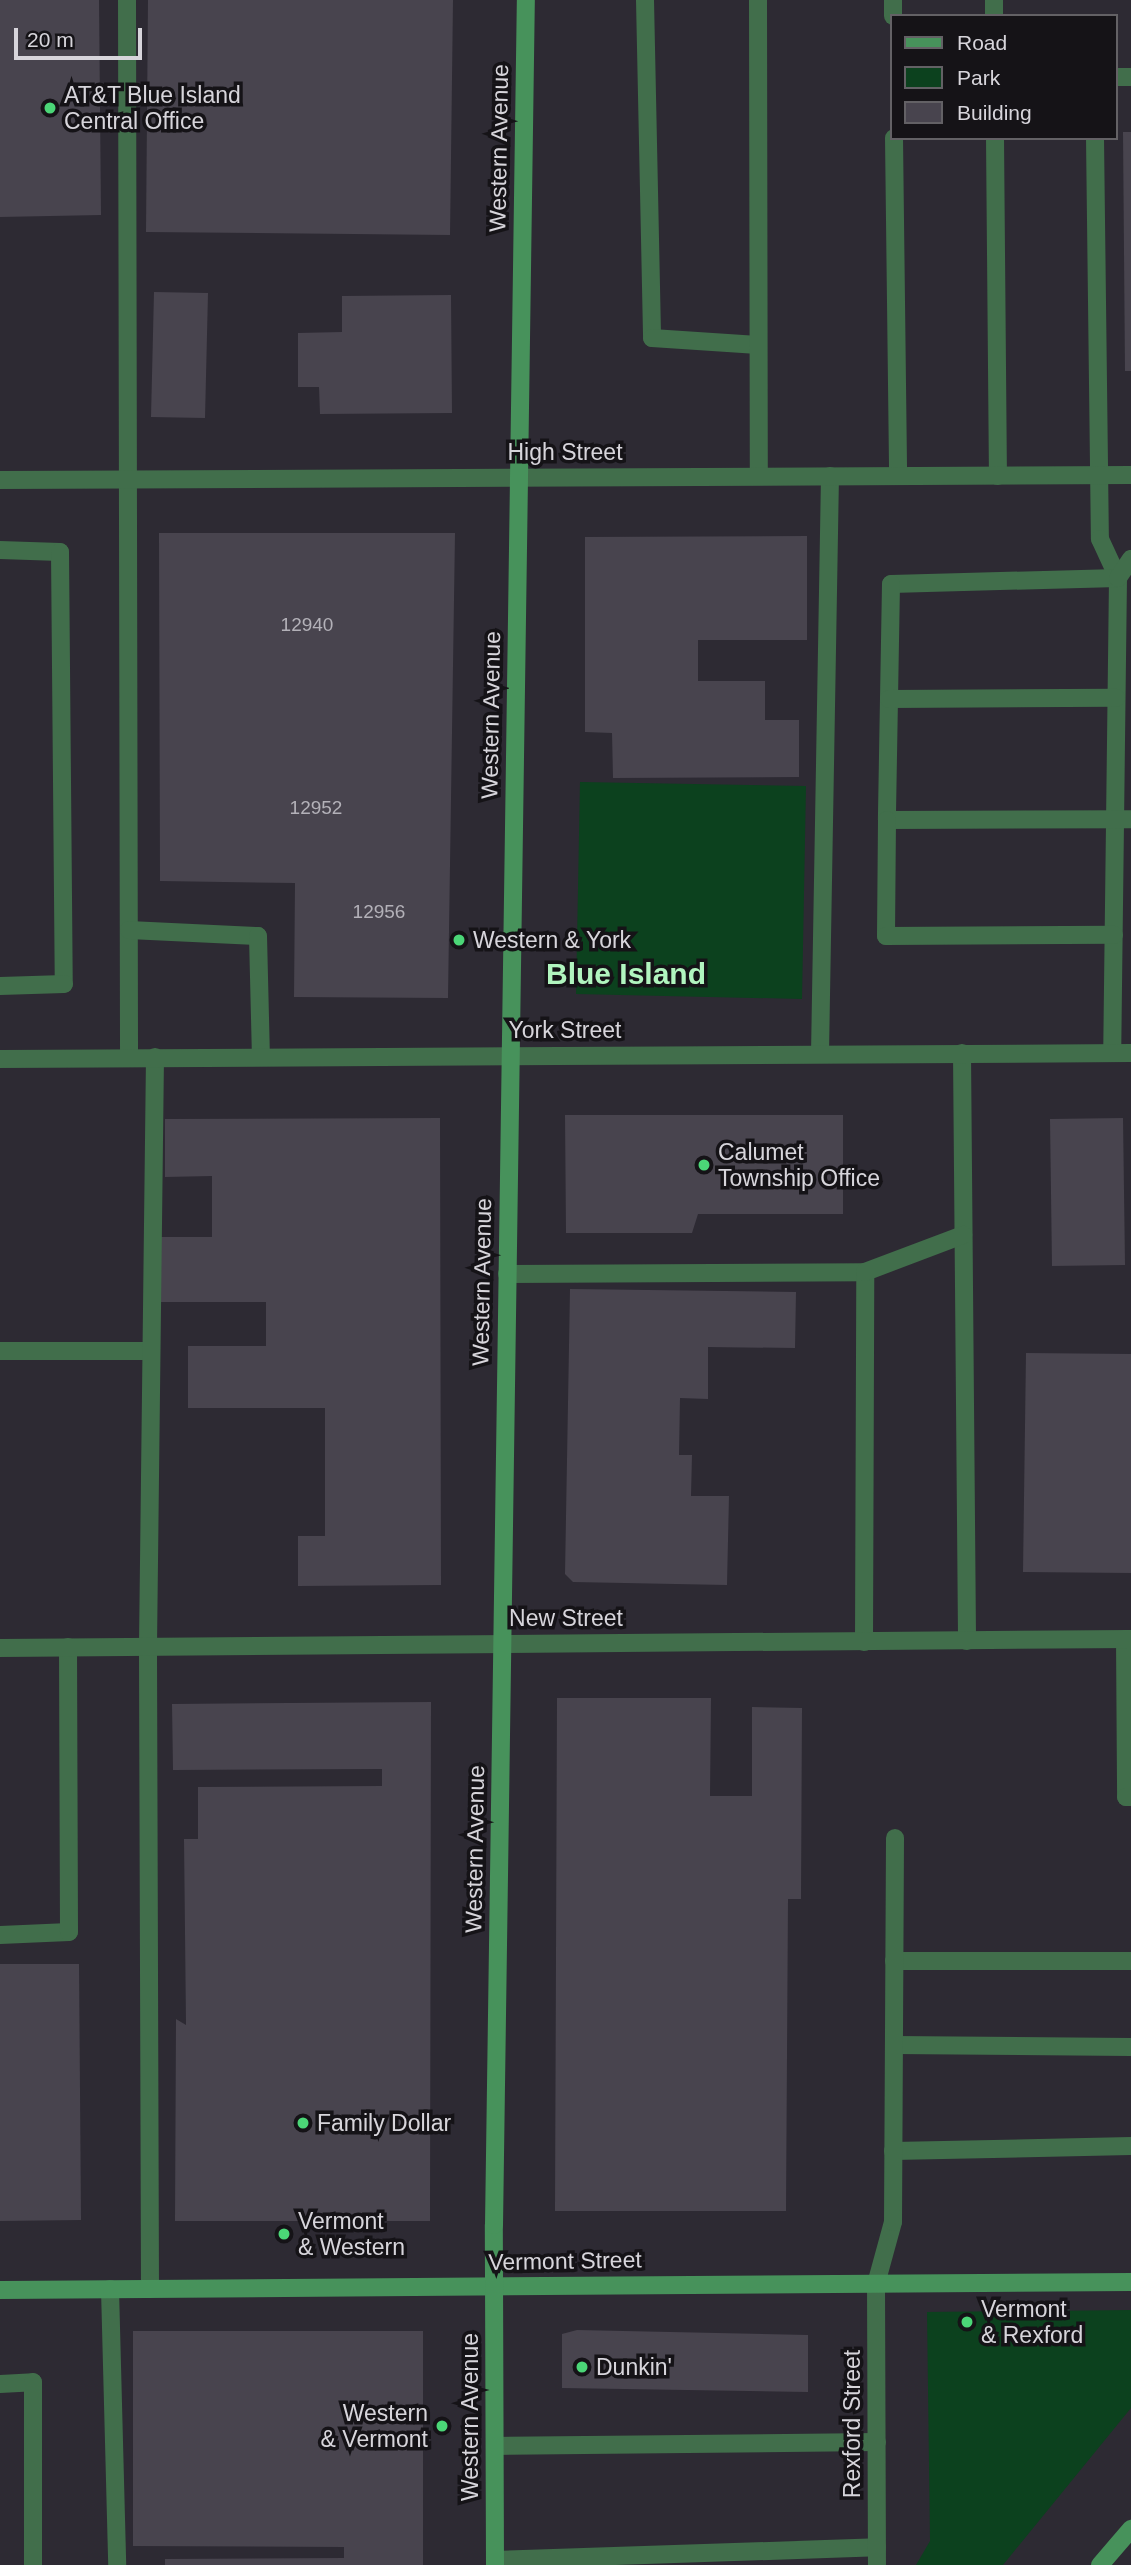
<!DOCTYPE html>
<html>
<head>
<meta charset="utf-8">
<style>
  body { margin:0 }
  #map { position:relative; width:1131px; height:2565px; overflow:hidden; background:#2d2a33; font-family:Helvetica,sans-serif }
  div>[style] { position:absolute }
  [style*='--x'] { left:calc(var(--x)*1px); top:calc(var(--y)*1px); width:calc(var(--w)*1px); rotate:calc(var(--a)*1deg) }
  .green>* { inset:0; background:#0c411e }
  .building>* { inset:0; background:#48444e }
  .lane>* { height:18px; margin:-9px; padding:0 9px; transform-origin:9px; border-radius:9px; background:#416e4b }
  .street>* { height:18px; margin:-9px; padding:0 9px; transform-origin:9px; border-radius:9px; background:#416e4b }
  .secondary>* { height:18px; margin:-9px; padding:0 9px; transform-origin:9px; border-radius:9px; background:#47925b }
  .dots>* { width:19px; height:19px; translate:-50% -50%; box-sizing:border-box; border:4px solid #151317; border-radius:50% }
  span { translate:-50% -50%; white-space:nowrap; text-align:center; line-height:1.15; -webkit-text-stroke:7px #151317; paint-order:stroke }
  .number-label { font-size:19px; color:#b3b1b8 }
  .number-label span { -webkit-text-stroke-width:0 }
  .poi-label { font-size:23px; color:#d7d5db }
  .left { translate:0 -50%; text-align:left }
  .right { translate:-100% -50%; text-align:right }
  .street-label { font-size:23px; color:#d7d5db }
  .district-label { font-size:30px; color:#b1f5bf; font-weight:700 }
  .legend { position:absolute; left:890px; top:14px; width:228px; height:126px; box-sizing:border-box; background:#151317; border:2px solid #636165; margin:0; padding:9px 12px; list-style:none; font-size:21px; color:#d7d5db }
  .legend li { display:flex; align-items:center; gap:14px; height:35px }
  .legend b { width:35px; border:2px solid #636165 }
  .scale { position:absolute; left:14px; top:28px; width:128px; height:32px; box-sizing:border-box; border:4px solid #d7d5db; border-top:0; padding-left:9px; font-size:21px; line-height:24px; white-space:nowrap; color:#d7d5db; -webkit-text-stroke:5px #151317; paint-order:stroke }
</style>
</head>
<body>
<div id="map">
  <div class="green">
    <i style="clip-path:polygon(580px 782px,806px 786px,802px 999px,576px 994px)"></i>
    <i style="clip-path:polygon(1131px 2310px,1131px 2408px,1003px 2565px,916px 2565px,930px 2541px,927px 2312px)"></i>
  </div>
  <div class="building">
    <i style="clip-path:polygon(0 0,99px 0,101px 215px,0 217px)"></i>
    <i style="clip-path:polygon(148px 0,453px 0,450px 235px,146px 232px)"></i>
    <i style="clip-path:polygon(1123px 132px,1131px 132px,1131px 371px,1125px 371px)"></i>
    <i style="clip-path:polygon(154px 292px,208px 293px,205px 418px,151px 417px)"></i>
    <i style="clip-path:polygon(451px 295px,452px 413px,320px 414px,319px 387px,298px 387px,298px 333px,342px 332px,342px 296px)"></i>
    <i style="clip-path:polygon(159px 533px,455px 533px,448px 998px,294px 997px,295px 883px,160px 881px)"></i>
    <i style="clip-path:polygon(807px 536px,807px 640px,698px 640px,698px 681px,765px 681px,765px 720px,799px 720px,799px 777px,613px 778px,612px 733px,585px 732px,585px 537px)"></i>
    <i style="clip-path:polygon(565px 1115px,843px 1115px,843px 1214px,698px 1214px,692px 1233px,566px 1233px)"></i>
    <i style="clip-path:polygon(440px 1118px,441px 1585px,298px 1586px,298px 1536px,325px 1536px,325px 1408px,188px 1408px,188px 1346px,266px 1346px,266px 1302px,161px 1302px,160px 1237px,212px 1237px,212px 1176px,165px 1177px,165px 1119px)"></i>
    <i style="clip-path:polygon(1123px 1118px,1125px 1265px,1052px 1266px,1050px 1119px)"></i>
    <i style="clip-path:polygon(570px 1289px,796px 1292px,795px 1348px,708px 1347px,708px 1399px,680px 1398px,679px 1455px,692px 1455px,691px 1496px,729px 1496px,727px 1585px,573px 1582px,565px 1574px)"></i>
    <i style="clip-path:polygon(1026px 1353px,1131px 1354px,1131px 1573px,1023px 1572px)"></i>
    <i style="clip-path:polygon(557px 1698px,711px 1698px,710px 1796px,752px 1796px,752px 1707px,802px 1708px,801px 1899px,788px 1899px,786px 2211px,555px 2211px)"></i>
    <i style="clip-path:polygon(431px 1702px,430px 2221px,175px 2221px,176px 2019px,186px 2025px,184px 1839px,198px 1839px,198px 1787px,382px 1786px,382px 1769px,173px 1770px,172px 1704px)"></i>
    <i style="clip-path:polygon(0 1964px,79px 1964px,81px 2220px,0 2221px)"></i>
    <i style="clip-path:polygon(577px 2330px,808px 2335px,808px 2392px,562px 2388px,562px 2334px)"></i>
    <i style="clip-path:polygon(133px 2331px,423px 2331px,423px 2565px,165px 2565px,165px 2559px,344px 2558px,344px 2547px,133px 2546px)"></i>
  </div>
  <div class="lane">
    <i style="--x:127;--y:0;--w:1058;--a:89.89"></i>
    <i style="--x:645;--y:0;--w:338;--a:88.8"></i>
    <i style="--x:652;--y:338;--w:106;--a:3.8"></i>
    <i style="--x:758;--y:0;--w:476;--a:89.9"></i>
    <i style="--x:893;--y:0;--w:16;--a:90"></i>
    <i style="--x:994;--y:16;--w:16;--a:-90"></i>
    <i style="--x:1115;--y:77;--w:16;--a:0"></i>
    <i style="--x:894;--y:138;--w:338;--a:89.3"></i>
    <i style="--x:995;--y:138;--w:338;--a:89.5"></i>
    <i style="--x:1095;--y:138;--w:401;--a:89.3"></i>
    <i style="--x:1100;--y:539;--w:43;--a:65.2"></i>
    <i style="--x:1118;--y:578;--w:475;--a:90.7"></i>
    <i style="--x:0;--y:550;--w:60;--a:1.9"></i>
    <i style="--x:60;--y:552;--w:432;--a:89.5"></i>
    <i style="--x:64;--y:984;--w:64;--a:178.2"></i>
    <i style="--x:1118;--y:578;--w:227;--a:178.5"></i>
    <i style="--x:891;--y:584;--w:236;--a:91"></i>
    <i style="--x:887;--y:820;--w:244;--a:-0.2"></i>
    <i style="--x:1118;--y:578;--w:23;--a:-56"></i>
    <i style="--x:889;--y:699;--w:227;--a:-0.3"></i>
    <i style="--x:887;--y:820;--w:116;--a:90.5"></i>
    <i style="--x:886;--y:936;--w:228;--a:-0.3"></i>
    <i style="--x:129;--y:930;--w:129;--a:2.7"></i>
    <i style="--x:258;--y:936;--w:121;--a:88.6"></i>
    <i style="--x:962;--y:1053;--w:588;--a:89.51"></i>
    <i style="--x:820;--y:1054;--w:578;--a:-89.01"></i>
    <i style="--x:507;--y:1274;--w:358;--a:-0.3"></i>
    <i style="--x:0;--y:1351;--w:151;--a:0"></i>
    <i style="--x:1125;--y:1639;--w:158;--a:89.6"></i>
    <i style="--x:1126;--y:1797;--w:5;--a:0"></i>
    <i style="--x:864;--y:1642;--w:370;--a:-89.8"></i>
    <i style="--x:865;--y:1272;--w:105;--a:-20.7"></i>
    <i style="--x:0;--y:1935;--w:69;--a:-2.5"></i>
    <i style="--x:69;--y:1932;--w:285;--a:-90.2"></i>
    <i style="--x:894;--y:1961;--w:237;--a:0"></i>
    <i style="--x:894;--y:2045;--w:237;--a:0.5"></i>
    <i style="--x:893;--y:2151;--w:238;--a:-1.2"></i>
    <i style="--x:876;--y:2284;--w:64;--a:-74.7"></i>
    <i style="--x:893;--y:2222;--w:384;--a:-89.7"></i>
    <i style="--x:110;--y:2289;--w:276;--a:88.5"></i>
    <i style="--x:150;--y:2289;--w:643;--a:-90.18"></i>
    <i style="--x:148;--y:1646;--w:589;--a:-89.32"></i>
    <i style="--x:0;--y:2384;--w:33;--a:-3"></i>
    <i style="--x:33;--y:2382;--w:183;--a:90"></i>
    <i style="--x:495;--y:2446;--w:382;--a:-0.6"></i>
    <i style="--x:495;--y:2560;--w:382;--a:-1.9"></i>
  </div>
  <div class="street">
    <i style="--x:0;--y:480;--w:1131;--a:-0.25"></i>
    <i style="--x:0;--y:1059;--w:1131;--a:-0.3"></i>
    <i style="--x:0;--y:1648;--w:1131;--a:-0.46"></i>
    <i style="--x:876;--y:2284;--w:281;--a:89.8"></i>
  </div>
  <div class="secondary">
    <i style="--x:0;--y:2290;--w:1131;--a:-0.41"></i>
    <i style="--x:495;--y:2565;--w:340;--a:-90.2"></i>
    <i style="--x:494;--y:2225;--w:2225;--a:-89.18"></i>
    <i style="--x:1100;--y:2565;--w:48;--a:-49.3"></i>
  </div>
  <div class="dots">
    <i style="left:50px;top:108px;background:#4bd677"></i>
    <i style="left:459px;top:940px;background:#4bd677"></i>
    <i style="left:704px;top:1165px;background:#4bd677"></i>
    <i style="left:303px;top:2123px;background:#4bd677"></i>
    <i style="left:284px;top:2234px;background:#4bd677"></i>
    <i style="left:967px;top:2322px;background:#4bd677"></i>
    <i style="left:582px;top:2367px;background:#4bd677"></i>
    <i style="left:442px;top:2426px;background:#4bd677"></i>
  </div>
  <div class="number-label">
    <span style="left:307px;top:625px">12940</span>
    <span style="left:316px;top:808px">12952</span>
    <span style="left:379px;top:912px">12956</span>
  </div>
  <div class="poi-label">
    <span class="left" style="left:64px;top:108px">AT&amp;T Blue Island<br>Central Office</span>
    <span class="left" style="left:473px;top:940px">Western &amp; York</span>
    <span class="left" style="left:718px;top:1165px">Calumet<br>Township Office</span>
    <span class="left" style="left:317px;top:2123px">Family Dollar</span>
    <span class="left" style="left:298px;top:2234px">Vermont<br>&amp; Western</span>
    <span class="left" style="left:981px;top:2322px">Vermont<br>&amp; Rexford</span>
    <span class="left" style="left:596px;top:2367px">Dunkin'</span>
    <span class="right" style="left:428px;top:2426px">Western<br>&amp; Vermont</span>
  </div>
  <div class="street-label">
    <span style="left:499px;top:148px;rotate:-89deg">Western Avenue</span>
    <span style="left:565px;top:452px">High Street</span>
    <span style="left:491px;top:715px;rotate:-89deg">Western Avenue</span>
    <span style="left:565px;top:1030px">York Street</span>
    <span style="left:482px;top:1282px;rotate:-89deg">Western Avenue</span>
    <span style="left:566px;top:1618px">New Street</span>
    <span style="left:475px;top:1849px;rotate:-89deg">Western Avenue</span>
    <span style="left:565px;top:2261px;rotate:-1deg">Vermont Street</span>
    <span style="left:470px;top:2417px;rotate:-90deg">Western Avenue</span>
    <span style="left:852px;top:2424px;rotate:-90deg">Rexford Street</span>
  </div>
  <div class="district-label">
    <span style="left:626px;top:974px">Blue Island</span>
  </div>
  <ul class="legend">
  <li><b style="height:9px;background:#47925b"></b>Road</li>
  <li><b style="height:19px;background:#0c411e"></b>Park</li>
  <li><b style="height:19px;background:#48444e"></b>Building</li>
  </ul>
  <div class="scale">20 m</div>
</div>
</body>
</html>
